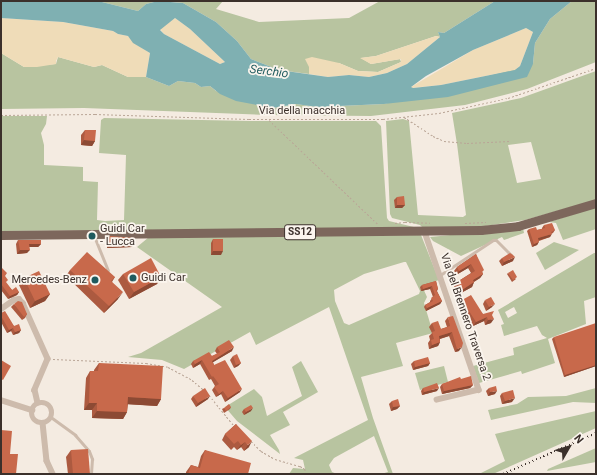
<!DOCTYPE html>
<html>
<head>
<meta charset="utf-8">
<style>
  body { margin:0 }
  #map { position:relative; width:597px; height:475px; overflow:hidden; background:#f4ebe1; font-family:Roboto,sans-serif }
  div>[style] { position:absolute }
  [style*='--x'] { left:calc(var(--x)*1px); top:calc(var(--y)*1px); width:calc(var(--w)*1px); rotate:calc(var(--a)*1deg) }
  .green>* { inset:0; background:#b8c4a0 }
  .sand>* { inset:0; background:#efdcb8 }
  .water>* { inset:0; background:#7fb0b2 }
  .path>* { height:1px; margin-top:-0.5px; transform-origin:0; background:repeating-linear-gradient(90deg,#b9a596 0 2px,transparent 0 4px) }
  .lane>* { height:3px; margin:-1.5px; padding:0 1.5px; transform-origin:1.5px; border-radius:1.5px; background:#cdbbac }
  .street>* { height:5.5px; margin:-2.75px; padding:0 2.75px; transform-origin:2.75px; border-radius:2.75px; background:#cdbbac }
  .street>.ring { margin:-2.75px; padding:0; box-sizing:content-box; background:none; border:5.5px solid #cdbbac; border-radius:50% }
  .primary>* { height:9px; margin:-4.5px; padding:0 4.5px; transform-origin:4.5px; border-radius:4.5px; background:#7d675c }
  .rail>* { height:1.5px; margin-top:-0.75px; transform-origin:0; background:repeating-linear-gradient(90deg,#3b302b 0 1px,transparent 0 4px) }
  .wall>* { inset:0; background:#ac5a40 }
  .shaded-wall>* { inset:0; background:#8c4a34 }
  .building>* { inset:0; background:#c8694b }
  .dots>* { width:11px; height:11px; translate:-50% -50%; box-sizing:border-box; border:2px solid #fbf5ee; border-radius:50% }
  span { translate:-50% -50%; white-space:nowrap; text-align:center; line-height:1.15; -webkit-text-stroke:3.5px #fbf5ee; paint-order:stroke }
  .shield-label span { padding:1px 3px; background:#fbf5ee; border:1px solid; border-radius:3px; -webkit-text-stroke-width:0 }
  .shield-label { font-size:10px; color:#3b302b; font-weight:700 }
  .street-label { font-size:11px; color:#3b302b }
  .poi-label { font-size:11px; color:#3b302b }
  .left { translate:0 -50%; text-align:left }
  .right { translate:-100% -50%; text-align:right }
  .water-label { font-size:12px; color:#1f5a5e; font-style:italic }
  .frame { position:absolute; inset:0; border:2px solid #3b302b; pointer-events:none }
  .north { position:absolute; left:549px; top:427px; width:40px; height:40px; -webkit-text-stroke:3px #fbf5ee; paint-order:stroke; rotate:51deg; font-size:11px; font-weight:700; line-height:16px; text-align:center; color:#3b302b }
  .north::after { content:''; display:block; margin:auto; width:14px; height:18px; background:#3b302b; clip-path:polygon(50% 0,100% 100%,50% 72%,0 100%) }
</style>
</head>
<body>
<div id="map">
  <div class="green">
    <i style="clip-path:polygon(98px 1px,158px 1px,146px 4px,138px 11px)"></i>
    <i style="clip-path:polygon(163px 1px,223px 1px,216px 9px,259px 22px,349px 18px,380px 1px,495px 1px,444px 33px,438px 32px,440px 37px,436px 36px,376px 56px,361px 58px,371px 64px,400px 59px,401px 62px,378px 72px,358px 71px,339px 63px,309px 67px,309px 74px,279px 70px,251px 59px,237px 41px,216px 22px,183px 3px)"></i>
    <i style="clip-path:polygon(572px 1px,596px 1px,596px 62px,527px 89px,465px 105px,371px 116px,267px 115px,84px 108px,1px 109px,1px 53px,24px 67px,56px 64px,58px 57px,94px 67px,102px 65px,128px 77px,146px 77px,169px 86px,178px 81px,195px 83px,201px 87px,210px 86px,216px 91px,273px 108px,296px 104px,317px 107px,384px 104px,533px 64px,535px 43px,550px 19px)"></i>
    <i style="clip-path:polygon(evenodd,596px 71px,596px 200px,525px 220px,479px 227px,422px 227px,420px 225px,392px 218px,390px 214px,386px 121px,403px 119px,409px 121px,418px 215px,463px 217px,466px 215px,457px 144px,452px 113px,521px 98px,596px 71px,531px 142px,541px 179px,517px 183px,508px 145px,531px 142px)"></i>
    <i style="clip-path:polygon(1px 116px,47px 116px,46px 124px,41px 133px,44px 145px,44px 165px,83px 167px,83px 181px,98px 182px,97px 220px,105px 221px,124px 220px,126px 155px,99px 153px,101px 120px,104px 118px,250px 121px,376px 121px,381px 126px,387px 218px,389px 221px,418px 228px,1px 231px)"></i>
    <i style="clip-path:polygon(596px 207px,596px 229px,563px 240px,556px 223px,549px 222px)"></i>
    <i style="clip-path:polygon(523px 228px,524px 233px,504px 240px,502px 237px,461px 256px,433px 241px,430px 237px)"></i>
    <i style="clip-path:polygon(evenodd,421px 235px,439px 280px,422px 286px,427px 297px,424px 303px,433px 333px,396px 343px,403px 366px,361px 377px,373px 418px,393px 474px,381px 474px,388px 472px,374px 436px,334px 458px,329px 465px,332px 472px,337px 474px,289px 474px,293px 468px,305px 469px,303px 460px,294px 458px,368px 420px,329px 307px,256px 345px,250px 332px,184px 369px,162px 360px,128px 357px,141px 353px,222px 307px,137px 247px,149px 237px,421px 235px,404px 262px,406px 262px,420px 291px,419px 294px,349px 325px,344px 323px,335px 301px,334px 290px,364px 274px,404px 262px)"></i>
    <i style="clip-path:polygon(554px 242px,579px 250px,545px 270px,536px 253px)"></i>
    <i style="clip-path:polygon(evenodd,594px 253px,596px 253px,596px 297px,584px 301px,586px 324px,548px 339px,555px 363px,522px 374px,521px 371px,479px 383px,473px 366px,514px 355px,513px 348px,547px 338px,542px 335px,537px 326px,504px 336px,501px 325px,504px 324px,498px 310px,594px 253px,514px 307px,517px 313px,508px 318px,505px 312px,514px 307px)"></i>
    <i style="clip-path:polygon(301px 361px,318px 392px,283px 412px,290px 425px,270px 435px,279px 450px,280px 454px,237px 421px,225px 407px,254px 389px,262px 397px,267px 416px,302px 396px,292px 367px)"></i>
    <i style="clip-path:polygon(444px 366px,448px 382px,420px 390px,415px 373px)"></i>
    <i style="clip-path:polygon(596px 388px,596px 403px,573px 402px,491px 420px,488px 410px,517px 404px,528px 397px,566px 396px)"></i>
    <i style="clip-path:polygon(596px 411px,596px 428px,493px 474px,479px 474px,505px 461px,495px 434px)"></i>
    <i style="clip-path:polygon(596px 448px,596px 462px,547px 471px,548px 469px)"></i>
  </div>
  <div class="sand">
    <i style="clip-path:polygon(1px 18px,63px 22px,113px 31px,118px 34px,128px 36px,134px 43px,150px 53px,146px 77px,128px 77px,102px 65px,94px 67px,58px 57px,56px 61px,56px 64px,37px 67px,24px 67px,1px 53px)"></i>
    <i style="clip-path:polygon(175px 18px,190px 29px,225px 62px,220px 64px,164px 34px,160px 29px)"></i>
    <i style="clip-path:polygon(526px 28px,533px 32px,520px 66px,515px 70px,441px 85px,412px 88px,411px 87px,473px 50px)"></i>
    <i style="clip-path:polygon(436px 36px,440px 37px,407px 64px,387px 73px,369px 77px,349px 75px,328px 77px,309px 74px,309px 67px,305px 59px,312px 57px,339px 63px,358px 71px,378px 72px,401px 62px,401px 59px,371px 64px,360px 58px,376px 56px)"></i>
  </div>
  <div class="water">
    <i style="clip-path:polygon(evenodd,1px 1px,98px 1px,138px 11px,146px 4px,158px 1px,183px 3px,216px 22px,237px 41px,251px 59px,279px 70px,328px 77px,349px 75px,369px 77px,387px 73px,407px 64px,440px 37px,438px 32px,444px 33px,495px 1px,572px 1px,550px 19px,535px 43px,533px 64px,527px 77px,448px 97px,384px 104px,317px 107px,296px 104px,273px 108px,236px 101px,220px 94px,210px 86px,201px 87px,195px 83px,178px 81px,169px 86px,146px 77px,150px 53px,133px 43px,128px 36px,118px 34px,113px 31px,63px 22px,1px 18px,1px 1px,175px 18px,190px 29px,225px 62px,220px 64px,164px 34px,160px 30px,175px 18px,1px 1px,526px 28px,533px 32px,520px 66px,515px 70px,441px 85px,413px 88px,411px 87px,426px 76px,473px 50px,526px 28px)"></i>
  </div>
  <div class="path">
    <i style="--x:1;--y:115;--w:94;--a:-0.6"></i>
    <i style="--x:95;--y:114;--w:154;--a:1.9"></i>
    <i style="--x:249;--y:119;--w:134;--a:0"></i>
    <i style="--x:383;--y:119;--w:56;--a:-6.1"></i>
    <i style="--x:439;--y:113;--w:71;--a:-12.3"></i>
    <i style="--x:508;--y:98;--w:93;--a:-18.8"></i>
    <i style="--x:404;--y:117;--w:35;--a:33"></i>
    <i style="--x:433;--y:136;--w:12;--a:24"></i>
    <i style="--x:444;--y:141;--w:23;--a:5"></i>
    <i style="--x:467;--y:143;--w:43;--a:-2.7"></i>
    <i style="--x:269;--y:120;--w:151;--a:43.7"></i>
    <i style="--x:395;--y:223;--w:10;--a:-6"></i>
    <i style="--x:405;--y:222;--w:25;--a:2"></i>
    <i style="--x:465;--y:223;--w:21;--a:-3"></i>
    <i style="--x:53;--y:359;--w:93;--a:2.5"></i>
    <i style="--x:146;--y:363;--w:22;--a:10"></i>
    <i style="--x:168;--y:367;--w:27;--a:28"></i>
    <i style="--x:192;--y:380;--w:16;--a:40"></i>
    <i style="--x:209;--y:395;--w:41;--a:50.9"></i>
    <i style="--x:251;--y:441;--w:14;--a:45"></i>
    <i style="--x:261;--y:451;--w:16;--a:30"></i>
    <i style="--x:275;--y:459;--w:26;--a:16"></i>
    <i style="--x:300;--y:466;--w:6;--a:31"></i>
    <i style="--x:305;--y:469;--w:5;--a:90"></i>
  </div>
  <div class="lane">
    <i style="--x:94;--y:236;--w:37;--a:68"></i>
    <i style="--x:440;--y:275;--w:64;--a:-33.4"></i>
    <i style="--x:493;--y:240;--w:3;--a:0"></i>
    <i style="--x:496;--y:240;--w:21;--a:45"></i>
    <i style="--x:52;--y:418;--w:29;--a:36"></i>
    <i style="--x:75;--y:435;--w:21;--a:49"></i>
    <i style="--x:89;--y:451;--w:9;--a:69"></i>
    <i style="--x:92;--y:459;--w:15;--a:94"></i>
  </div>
  <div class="street">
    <i style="--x:425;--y:232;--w:167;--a:71.1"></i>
    <i style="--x:479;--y:390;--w:43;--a:166.6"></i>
    <i style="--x:1;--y:309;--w:16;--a:-35"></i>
    <i style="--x:14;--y:300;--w:5;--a:-11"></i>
    <i style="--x:19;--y:299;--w:6;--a:45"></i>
    <i style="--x:23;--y:303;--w:61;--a:65.9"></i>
    <i style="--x:48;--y:359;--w:34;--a:113"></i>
    <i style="--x:35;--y:390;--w:13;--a:77"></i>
    <i style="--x:1;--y:400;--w:33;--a:18"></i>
    <i class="ring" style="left:32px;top:403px;width:14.5px;height:14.5px"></i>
    <i style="--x:43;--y:423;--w:38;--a:84"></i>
    <i style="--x:47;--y:461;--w:14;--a:65"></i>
  </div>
  <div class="primary">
    <i style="--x:1;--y:235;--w:480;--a:-0.6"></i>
    <i style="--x:481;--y:230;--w:37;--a:-6"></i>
    <i style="--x:518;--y:226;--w:81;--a:-16.4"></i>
  </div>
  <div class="rail">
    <i style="--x:503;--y:474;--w:102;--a:-23.8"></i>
  </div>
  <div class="wall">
    <i style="clip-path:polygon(85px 130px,95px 141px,92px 146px,81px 145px,81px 135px)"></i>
    <i style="clip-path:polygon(397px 197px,405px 205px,402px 208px,395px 208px,394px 200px)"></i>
    <i style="clip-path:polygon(544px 225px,555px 230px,553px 233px,551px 234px,550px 237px,539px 241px,537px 245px,532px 247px,527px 231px,529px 229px,537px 230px,542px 229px,542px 228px)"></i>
    <i style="clip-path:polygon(110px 236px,132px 247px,107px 248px,107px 240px)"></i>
    <i style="clip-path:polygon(213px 239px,221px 255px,211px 255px,211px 243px)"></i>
    <i style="clip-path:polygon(18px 240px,41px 244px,38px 247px,29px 247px,27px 253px,17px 254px,16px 244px)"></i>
    <i style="clip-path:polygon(476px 254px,483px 274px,480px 278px,474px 282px,472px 287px,459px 294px,454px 286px,457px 282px,471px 273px,468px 268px,456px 275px,454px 271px,457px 267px)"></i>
    <i style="clip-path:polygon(502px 258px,513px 261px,502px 266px,499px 261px)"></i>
    <i style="clip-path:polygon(1px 269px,5px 276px,6px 283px,12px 290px,19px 292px,17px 295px,8px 299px,1px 290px)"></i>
    <i style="clip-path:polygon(70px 270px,115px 277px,112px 282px,118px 299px,104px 313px,66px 276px)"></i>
    <i style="clip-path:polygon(508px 273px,516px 279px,512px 282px,507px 274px)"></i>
    <i style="clip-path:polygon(123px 274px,161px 277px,157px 284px,129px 299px,118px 280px)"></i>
    <i style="clip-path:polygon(24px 278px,50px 294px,45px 301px,30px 308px,19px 285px)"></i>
    <i style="clip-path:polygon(436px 281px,438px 289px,437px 291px,442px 301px,440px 304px,426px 311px,424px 307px,425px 305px,430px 302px,430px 301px,433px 297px,430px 289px,421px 291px,420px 287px,422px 285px)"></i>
    <i style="clip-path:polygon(462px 300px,483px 314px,492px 315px,491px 323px,485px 325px,484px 321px,473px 326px,459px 304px)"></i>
    <i style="clip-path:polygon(485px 300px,492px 307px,486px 311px,483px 304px)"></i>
    <i style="clip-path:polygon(14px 304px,27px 314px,25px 318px,22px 320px,11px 307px)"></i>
    <i style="clip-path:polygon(1px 313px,14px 326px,21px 330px,19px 333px,13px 335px,11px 331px,7px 333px,1px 322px)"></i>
    <i style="clip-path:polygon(448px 317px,459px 351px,455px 352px,449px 336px,440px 339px,440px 342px,438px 346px,429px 349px,428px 343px,430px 340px,429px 336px,432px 333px,429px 327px,432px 323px,441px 329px,447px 327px,445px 321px)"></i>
    <i style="clip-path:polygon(554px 337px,596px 366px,564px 377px,552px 339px)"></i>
    <i style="clip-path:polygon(217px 347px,232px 351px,213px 362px,214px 365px,240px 392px,225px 402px,221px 394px,216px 397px,212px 390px,215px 386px,211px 379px,209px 380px,200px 364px,193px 368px,191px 364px,193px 361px,212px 356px,217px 354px,215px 351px)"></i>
    <i style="clip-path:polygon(233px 356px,241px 363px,238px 366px,234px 368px,230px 360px)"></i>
    <i style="clip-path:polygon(414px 361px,430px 363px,428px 366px,413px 370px,411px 364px)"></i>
    <i style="clip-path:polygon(99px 363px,161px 399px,157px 406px,128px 404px,127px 412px,123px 419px,92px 418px,92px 410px,84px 410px,86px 378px,90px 371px,94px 371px,94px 370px)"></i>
    <i style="clip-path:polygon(461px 379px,473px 385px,470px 388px,442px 394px,440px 387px,442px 384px)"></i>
    <i style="clip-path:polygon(423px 388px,437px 391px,422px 395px,421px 391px)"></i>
    <i style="clip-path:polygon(489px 388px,495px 394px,488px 396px,486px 391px)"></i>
    <i style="clip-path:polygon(502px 393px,512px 402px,502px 404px,500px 396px)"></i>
    <i style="clip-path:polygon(193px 396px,208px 399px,196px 407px,191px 399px)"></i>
    <i style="clip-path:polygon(392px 401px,400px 406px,397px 409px,391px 411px,389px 404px)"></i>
    <i style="clip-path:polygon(231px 407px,230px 409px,224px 413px,222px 409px,224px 408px)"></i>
    <i style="clip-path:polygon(244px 409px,251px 411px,244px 415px,242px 412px)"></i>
    <i style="clip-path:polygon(236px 424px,249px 447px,244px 451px,241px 447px,237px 450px,234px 447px,231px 450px,222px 440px,225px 434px)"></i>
    <i style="clip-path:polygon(71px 450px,90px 474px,68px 474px,66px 457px)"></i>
    <i style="clip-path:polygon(205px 450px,248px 474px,186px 474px,186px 472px,191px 465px,198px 467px,201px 456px)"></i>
  </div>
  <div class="shaded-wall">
    <i style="clip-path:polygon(84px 140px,95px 141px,92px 146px,81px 145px)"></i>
    <i style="clip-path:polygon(397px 205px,405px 205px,402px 208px,395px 208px)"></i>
    <i style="clip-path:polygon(552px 234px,550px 237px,536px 241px,538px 238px)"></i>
    <i style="clip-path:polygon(539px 242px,537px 245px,532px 247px,534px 244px)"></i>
    <i style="clip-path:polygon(29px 244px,41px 244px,38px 247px,27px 247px)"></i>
    <i style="clip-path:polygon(110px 244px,134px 244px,132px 247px,107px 248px)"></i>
    <i style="clip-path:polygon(20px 250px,30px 250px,27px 253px,17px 254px)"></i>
    <i style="clip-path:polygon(213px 251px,223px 251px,221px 255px,211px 255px)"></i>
    <i style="clip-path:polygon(515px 257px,513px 261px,502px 266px,504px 262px)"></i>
    <i style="clip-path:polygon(471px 264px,468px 268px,456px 275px,459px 271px)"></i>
    <i style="clip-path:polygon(483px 274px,480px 278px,470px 284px,473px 280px)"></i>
    <i style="clip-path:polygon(161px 277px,157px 284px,129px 299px,134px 292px)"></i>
    <i style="clip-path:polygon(474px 282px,472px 287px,459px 294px,462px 290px)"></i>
    <i style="clip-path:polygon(432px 286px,430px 289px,421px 291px,423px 289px)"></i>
    <i style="clip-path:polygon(19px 292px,17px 295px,8px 299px,10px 296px)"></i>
    <i style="clip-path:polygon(123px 292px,118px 299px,104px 313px,109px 306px)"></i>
    <i style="clip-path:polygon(50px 294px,45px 301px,30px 308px,35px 301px)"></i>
    <i style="clip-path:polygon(442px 301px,440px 304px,426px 311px,427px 308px)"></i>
    <i style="clip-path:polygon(495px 304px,492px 307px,486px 311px,489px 307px)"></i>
    <i style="clip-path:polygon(487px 317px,484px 321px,473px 326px,476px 322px)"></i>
    <i style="clip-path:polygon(494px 319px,491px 323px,485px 325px,488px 320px)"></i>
    <i style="clip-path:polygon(13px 328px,11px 331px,7px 333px,9px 330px)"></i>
    <i style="clip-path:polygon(21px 330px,19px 333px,13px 335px,15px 332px)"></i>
    <i style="clip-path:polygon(452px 332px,449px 336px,436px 340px,439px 336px)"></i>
    <i style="clip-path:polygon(440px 342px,438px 346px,429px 349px,432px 345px)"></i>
    <i style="clip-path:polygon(234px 347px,232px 351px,210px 364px,212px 361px)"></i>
    <i style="clip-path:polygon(462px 347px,459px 351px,455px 352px,457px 349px)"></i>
    <i style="clip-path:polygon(202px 360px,200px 364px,193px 368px,195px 364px)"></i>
    <i style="clip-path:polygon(241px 363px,238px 366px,234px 368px,236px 365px)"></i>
    <i style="clip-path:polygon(430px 363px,428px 366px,413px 370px,415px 367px)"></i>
    <i style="clip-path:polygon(596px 365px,596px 366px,564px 377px,565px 375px)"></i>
    <i style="clip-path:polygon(473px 385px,470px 388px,442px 394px,444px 391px)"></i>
    <i style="clip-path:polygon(439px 388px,437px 391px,422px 395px,424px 392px)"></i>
    <i style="clip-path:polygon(242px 389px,240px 392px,225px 402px,228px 398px)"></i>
    <i style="clip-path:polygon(223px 391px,221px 394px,216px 397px,219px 394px)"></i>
    <i style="clip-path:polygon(497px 391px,495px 394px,488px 396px,490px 392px)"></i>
    <i style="clip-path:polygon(210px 396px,208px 399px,196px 407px,198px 403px)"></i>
    <i style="clip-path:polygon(128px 397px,161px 399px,157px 406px,123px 404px)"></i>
    <i style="clip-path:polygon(515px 398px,512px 402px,502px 404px,505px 401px)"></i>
    <i style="clip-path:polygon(89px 403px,97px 403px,92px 410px,84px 410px)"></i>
    <i style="clip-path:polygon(400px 406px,397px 409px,391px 411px,393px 407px)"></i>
    <i style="clip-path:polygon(253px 408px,251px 411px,244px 415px,246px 412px)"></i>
    <i style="clip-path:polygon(97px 411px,127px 412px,123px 419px,92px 418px)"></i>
    <i style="clip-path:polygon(252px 441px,249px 447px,244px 451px,248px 445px)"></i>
    <i style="clip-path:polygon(245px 442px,241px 447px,237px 450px,241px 445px)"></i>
  </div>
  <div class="building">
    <i style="clip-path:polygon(85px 130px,96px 130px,95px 141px,84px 140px)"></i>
    <i style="clip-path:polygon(404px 196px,405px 205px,397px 205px,397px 197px)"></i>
    <i style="clip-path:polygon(552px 223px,555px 230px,551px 232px,552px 234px,538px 238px,539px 242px,534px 244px,529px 229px,536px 227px,537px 230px,545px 228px,544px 225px)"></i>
    <i style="clip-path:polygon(110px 236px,135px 238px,134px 244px,110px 244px)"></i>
    <i style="clip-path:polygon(213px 239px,223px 239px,223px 251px,213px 251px)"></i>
    <i style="clip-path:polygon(18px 240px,41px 240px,41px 244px,29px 244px,30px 250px,20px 250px)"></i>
    <i style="clip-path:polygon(87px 252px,115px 277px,111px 281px,123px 292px,109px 306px,70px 270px)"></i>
    <i style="clip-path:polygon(510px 253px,513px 255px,515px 257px,504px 262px,502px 258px)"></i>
    <i style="clip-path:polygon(476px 254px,484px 270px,482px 272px,483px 274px,473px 280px,474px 282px,462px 290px,457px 282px,475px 271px,471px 264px,459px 271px,457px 267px)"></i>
    <i style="clip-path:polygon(151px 258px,161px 277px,134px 292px,123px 274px)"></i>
    <i style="clip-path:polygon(2px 268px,7px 273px,5px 276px,8px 280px,6px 282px,12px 290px,16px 287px,19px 292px,10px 296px,1px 284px,1px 269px)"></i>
    <i style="clip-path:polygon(513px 270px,517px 277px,513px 280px,508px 273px)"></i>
    <i style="clip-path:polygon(39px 271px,50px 294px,35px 301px,24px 278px)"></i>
    <i style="clip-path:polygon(436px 281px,438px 289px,436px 290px,442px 301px,427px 308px,425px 305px,433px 301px,431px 298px,435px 295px,432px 286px,423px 289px,422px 285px)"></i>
    <i style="clip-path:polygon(471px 295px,483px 314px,494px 311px,492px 315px,494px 319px,488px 320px,487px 317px,476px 322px,462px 300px)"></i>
    <i style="clip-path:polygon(491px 297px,495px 304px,489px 307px,485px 300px)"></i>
    <i style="clip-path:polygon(18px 301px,22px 302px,27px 314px,24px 317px,14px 304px)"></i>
    <i style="clip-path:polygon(5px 311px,14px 326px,19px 324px,21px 330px,15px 332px,13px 328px,9px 330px,1px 316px,1px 313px)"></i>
    <i style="clip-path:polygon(453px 316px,463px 343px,462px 347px,457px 349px,452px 332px,439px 336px,440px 342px,432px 345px,431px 340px,434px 339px,432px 332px,435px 331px,432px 323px,438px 321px,441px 329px,450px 326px,448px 317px)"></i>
    <i style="clip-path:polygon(596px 323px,596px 365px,565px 375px,554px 337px)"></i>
    <i style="clip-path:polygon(229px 340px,234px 347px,212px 361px,214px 365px,225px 360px,242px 389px,228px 398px,223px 391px,219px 394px,214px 387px,219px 384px,213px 376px,212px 377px,202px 360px,195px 364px,193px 361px,209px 352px,212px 356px,220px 352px,217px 347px)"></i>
    <i style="clip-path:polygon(237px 354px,241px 363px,236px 365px,233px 356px)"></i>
    <i style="clip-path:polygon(428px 357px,430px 363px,415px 367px,414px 361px)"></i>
    <i style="clip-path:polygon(1px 360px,11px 366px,3px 380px,1px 379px)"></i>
    <i style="clip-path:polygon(99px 363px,163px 366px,161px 399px,128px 397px,127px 412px,97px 411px,97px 403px,89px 403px,90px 371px,98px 371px)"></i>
    <i style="clip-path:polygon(471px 376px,473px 385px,444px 391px,442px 384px,460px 377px,461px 379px)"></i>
    <i style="clip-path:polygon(437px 383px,439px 388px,424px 392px,423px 388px)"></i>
    <i style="clip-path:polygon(496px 386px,497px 391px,490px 392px,489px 388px)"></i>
    <i style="clip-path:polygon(205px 388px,210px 396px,198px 403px,193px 396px)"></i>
    <i style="clip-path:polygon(513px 390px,515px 398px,505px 401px,502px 393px)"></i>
    <i style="clip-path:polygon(398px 399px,400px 406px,393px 407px,392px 401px)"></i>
    <i style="clip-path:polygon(229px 404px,231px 407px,226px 411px,224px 408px)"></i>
    <i style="clip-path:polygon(251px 405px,253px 408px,246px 412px,244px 409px)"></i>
    <i style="clip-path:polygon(236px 424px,252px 441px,248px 445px,245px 442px,241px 445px,238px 441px,234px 444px,225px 434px)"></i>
    <i style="clip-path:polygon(1px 430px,12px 431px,10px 454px,18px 454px,16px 474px,1px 474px)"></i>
    <i style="clip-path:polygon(88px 449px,90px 474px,73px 474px,71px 450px)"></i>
    <i style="clip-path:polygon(205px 450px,251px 463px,248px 474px,188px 474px,191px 465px,200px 468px)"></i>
  </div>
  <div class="dots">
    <i style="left:92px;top:236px;background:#1f5a5e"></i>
    <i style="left:133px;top:278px;background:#1f5a5e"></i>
    <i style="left:95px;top:280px;background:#1f5a5e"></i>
  </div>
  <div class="shield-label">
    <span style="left:300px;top:232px">SS12</span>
  </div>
  <div class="street-label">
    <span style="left:302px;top:111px">Via della macchia</span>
    <span style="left:465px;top:317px;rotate:71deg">Via del Brennero Traversa 2</span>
  </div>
  <div class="poi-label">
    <span class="left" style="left:100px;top:236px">Guidi Car<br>- Lucca</span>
    <span class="left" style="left:141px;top:278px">Guidi Car</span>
    <span class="right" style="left:87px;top:280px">Mercedes-Benz</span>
  </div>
  <div class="water-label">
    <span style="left:269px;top:72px;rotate:7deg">Serchio</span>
  </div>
  <div class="frame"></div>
  <div class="north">N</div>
</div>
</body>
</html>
